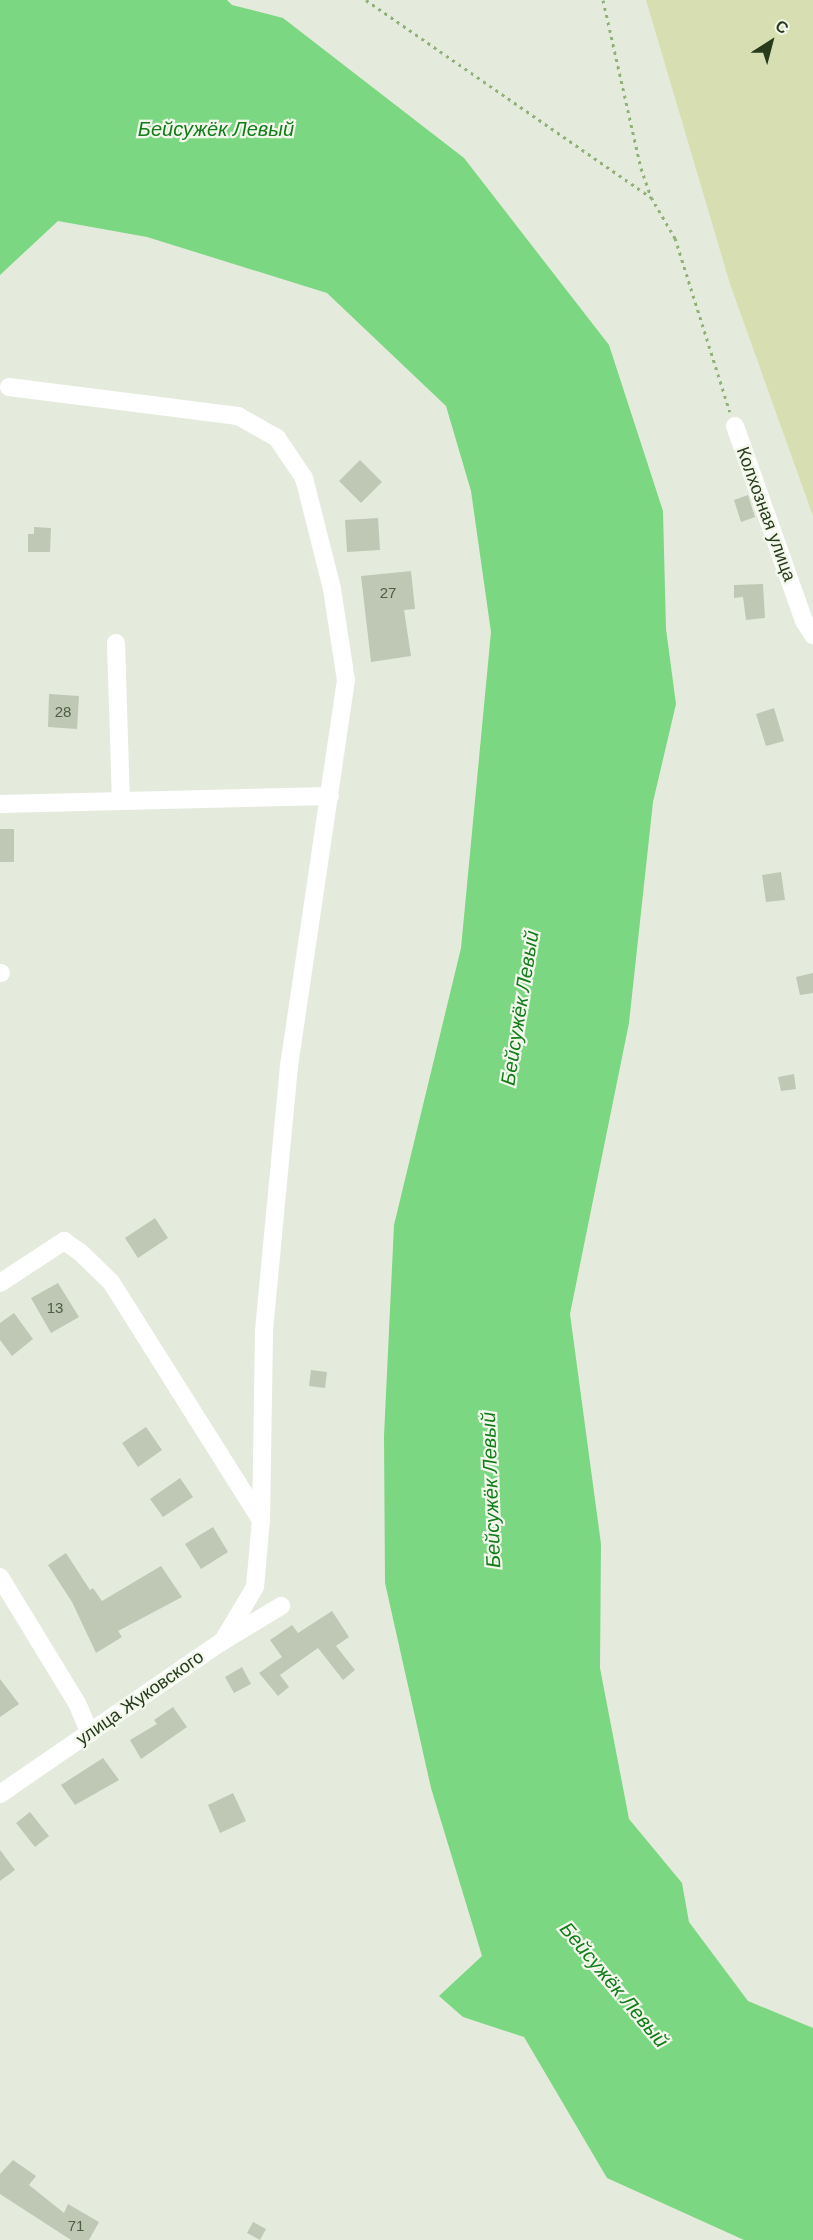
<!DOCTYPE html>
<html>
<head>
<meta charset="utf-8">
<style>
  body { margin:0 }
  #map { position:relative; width:813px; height:2240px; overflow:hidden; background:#e4ebdc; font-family:Arial,sans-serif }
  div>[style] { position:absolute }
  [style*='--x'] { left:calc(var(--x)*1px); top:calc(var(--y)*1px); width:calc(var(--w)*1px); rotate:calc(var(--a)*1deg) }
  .green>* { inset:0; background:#d7dfb2 }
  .water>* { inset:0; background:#7cd782 }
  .building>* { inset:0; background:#bec8b4 }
  .path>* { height:3px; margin-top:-1.5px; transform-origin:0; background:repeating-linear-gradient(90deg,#90b278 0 3px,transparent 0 7.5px) }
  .minor>* { height:18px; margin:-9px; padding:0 9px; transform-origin:9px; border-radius:9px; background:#fff }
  span { translate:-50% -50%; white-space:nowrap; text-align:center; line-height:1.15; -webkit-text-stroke:4.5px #f3f7ec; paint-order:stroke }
  .number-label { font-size:15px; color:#4d5e42 }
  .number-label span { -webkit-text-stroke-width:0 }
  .street-label { font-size:18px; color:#273b1c }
  .water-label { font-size:20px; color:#117d19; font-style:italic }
  .north { position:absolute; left:741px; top:12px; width:60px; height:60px; -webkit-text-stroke:4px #f3f7ec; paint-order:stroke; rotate:36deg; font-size:16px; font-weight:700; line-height:24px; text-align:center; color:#273b1c }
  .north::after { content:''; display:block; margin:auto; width:21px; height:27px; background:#273b1c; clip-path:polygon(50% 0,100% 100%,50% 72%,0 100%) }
</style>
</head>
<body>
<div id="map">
  <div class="green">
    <i style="clip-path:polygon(646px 0,813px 0,813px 516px,730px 284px)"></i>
  </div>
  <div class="water">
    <i style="clip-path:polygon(0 0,227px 0,232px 5px,283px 18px,464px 158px,609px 345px,663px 511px,666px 629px,676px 704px,653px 802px,629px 1023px,570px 1314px,601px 1544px,600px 1668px,629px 1819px,682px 1883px,689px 1922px,748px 2001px,813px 2028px,813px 2240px,744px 2240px,607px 2178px,524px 2037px,463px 2017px,439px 1996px,482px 1956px,431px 1788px,385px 1583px,384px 1436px,394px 1225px,461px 948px,491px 632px,471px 491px,446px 406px,327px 293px,147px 237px,58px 221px,0 275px)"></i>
  </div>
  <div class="building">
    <i style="clip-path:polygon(360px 460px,382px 482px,361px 503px,339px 481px)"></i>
    <i style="clip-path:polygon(748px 495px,755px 517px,741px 522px,734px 500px)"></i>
    <i style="clip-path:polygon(378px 518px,380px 550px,347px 552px,345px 520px)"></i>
    <i style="clip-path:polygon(34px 527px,51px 528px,50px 552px,28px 552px,28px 534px,34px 534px)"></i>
    <i style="clip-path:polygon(411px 571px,415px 609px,404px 610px,411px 656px,371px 662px,361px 576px)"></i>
    <i style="clip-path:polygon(763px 584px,765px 618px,746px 620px,743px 597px,734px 598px,734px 585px)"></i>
    <i style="clip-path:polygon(49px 694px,79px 696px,77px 729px,48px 727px)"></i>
    <i style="clip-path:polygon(774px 708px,784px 741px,766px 746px,756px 714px)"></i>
    <i style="clip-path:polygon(0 829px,14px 829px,14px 862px,0 862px)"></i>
    <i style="clip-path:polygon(781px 872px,785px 900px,766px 902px,762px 875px)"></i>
    <i style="clip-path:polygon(813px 973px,813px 993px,800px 995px,796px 977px)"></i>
    <i style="clip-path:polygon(794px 1074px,796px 1089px,781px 1091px,778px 1077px)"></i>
    <i style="clip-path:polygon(155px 1218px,168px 1238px,138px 1258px,125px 1238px)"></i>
    <i style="clip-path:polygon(58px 1283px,79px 1317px,51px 1333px,31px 1298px)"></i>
    <i style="clip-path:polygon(14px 1313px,33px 1339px,12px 1356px,0 1340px,0 1323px)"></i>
    <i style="clip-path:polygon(311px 1370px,327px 1372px,325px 1388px,309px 1386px)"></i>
    <i style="clip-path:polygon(146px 1427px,162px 1450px,138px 1467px,122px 1443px)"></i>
    <i style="clip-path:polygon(180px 1478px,193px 1497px,163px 1517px,150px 1499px)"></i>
    <i style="clip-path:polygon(213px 1527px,228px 1552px,201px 1569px,185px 1544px)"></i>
    <i style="clip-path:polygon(66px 1553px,90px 1590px,93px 1588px,102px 1601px,161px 1566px,182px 1597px,118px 1631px,122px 1637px,96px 1653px,72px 1602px,48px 1565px)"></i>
    <i style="clip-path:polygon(332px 1611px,349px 1637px,336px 1646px,355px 1670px,343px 1680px,318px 1648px,280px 1675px,289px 1687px,278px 1696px,259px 1673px,282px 1657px,270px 1640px,292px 1625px,298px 1633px)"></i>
    <i style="clip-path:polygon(242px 1667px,251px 1684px,234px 1693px,225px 1677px)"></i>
    <i style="clip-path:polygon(0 1679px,19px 1704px,0 1717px)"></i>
    <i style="clip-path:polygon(173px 1707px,187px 1727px,141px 1759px,130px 1740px,157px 1724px,154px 1720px)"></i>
    <i style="clip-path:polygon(103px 1758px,119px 1780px,75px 1805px,61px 1785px)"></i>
    <i style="clip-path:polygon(233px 1793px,246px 1821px,220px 1833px,208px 1805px)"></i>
    <i style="clip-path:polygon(30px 1812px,49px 1836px,35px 1847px,16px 1823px)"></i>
    <i style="clip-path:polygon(0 1850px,15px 1870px,0 1881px)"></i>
    <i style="clip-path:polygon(13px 2160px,36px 2176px,29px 2185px,64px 2213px,68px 2204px,99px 2222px,89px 2240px,71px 2240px,0 2194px,0 2174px)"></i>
    <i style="clip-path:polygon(253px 2222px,266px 2229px,260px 2240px,247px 2233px)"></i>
  </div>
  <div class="path">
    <i style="--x:366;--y:0;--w:346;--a:34.7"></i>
    <i style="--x:603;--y:0;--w:172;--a:77.3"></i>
    <i style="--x:641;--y:168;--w:31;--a:71"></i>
    <i style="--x:651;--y:197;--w:48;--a:59.7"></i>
    <i style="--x:675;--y:238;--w:182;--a:72.5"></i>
  </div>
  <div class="minor">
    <i style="--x:9;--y:387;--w:231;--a:7.2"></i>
    <i style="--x:238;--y:416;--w:45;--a:29.4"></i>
    <i style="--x:277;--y:438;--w:48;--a:56"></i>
    <i style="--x:304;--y:478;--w:114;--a:75.8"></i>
    <i style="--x:332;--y:589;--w:92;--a:81.3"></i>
    <i style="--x:346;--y:680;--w:390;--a:98.4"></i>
    <i style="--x:289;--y:1066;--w:267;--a:95.4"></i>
    <i style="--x:264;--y:1332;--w:188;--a:90.9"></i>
    <i style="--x:261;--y:1520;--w:67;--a:95.1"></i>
    <i style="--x:255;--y:1587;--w:63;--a:120.7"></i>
    <i style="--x:735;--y:426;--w:207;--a:70.5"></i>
    <i style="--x:804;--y:621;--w:17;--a:57"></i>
    <i style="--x:116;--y:643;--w:156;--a:88.2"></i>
    <i style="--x:0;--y:804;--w:330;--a:-1.4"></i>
    <i style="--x:0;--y:973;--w:1;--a:0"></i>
    <i style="--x:0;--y:1283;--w:77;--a:-33.3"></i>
    <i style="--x:64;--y:1241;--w:19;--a:35"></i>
    <i style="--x:80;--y:1252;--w:43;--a:44.1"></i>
    <i style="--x:111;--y:1282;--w:281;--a:57.8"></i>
    <i style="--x:0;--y:1577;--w:148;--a:58.6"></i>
    <i style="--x:77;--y:1703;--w:33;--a:67"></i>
    <i style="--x:0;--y:1794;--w:270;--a:-34.5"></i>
    <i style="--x:223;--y:1641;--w:68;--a:-31.1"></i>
  </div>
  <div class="number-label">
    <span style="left:388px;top:593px">27</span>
    <span style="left:63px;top:712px">28</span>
    <span style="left:55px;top:1308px">13</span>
    <span style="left:76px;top:2226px">71</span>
  </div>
  <div class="street-label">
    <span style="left:766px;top:514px;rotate:70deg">Колхозная улица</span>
    <span style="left:140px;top:1698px;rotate:-35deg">улица Жуковского</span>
  </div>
  <div class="water-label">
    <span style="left:216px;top:129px">Бейсужёк Левый</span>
    <span style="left:520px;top:1008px;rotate:-81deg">Бейсужёк Левый</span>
    <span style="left:491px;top:1490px;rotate:-92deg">Бейсужёк Левый</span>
    <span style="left:614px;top:1985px;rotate:50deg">Бейсужёк Левый</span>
  </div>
  <div class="north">С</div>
</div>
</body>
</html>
